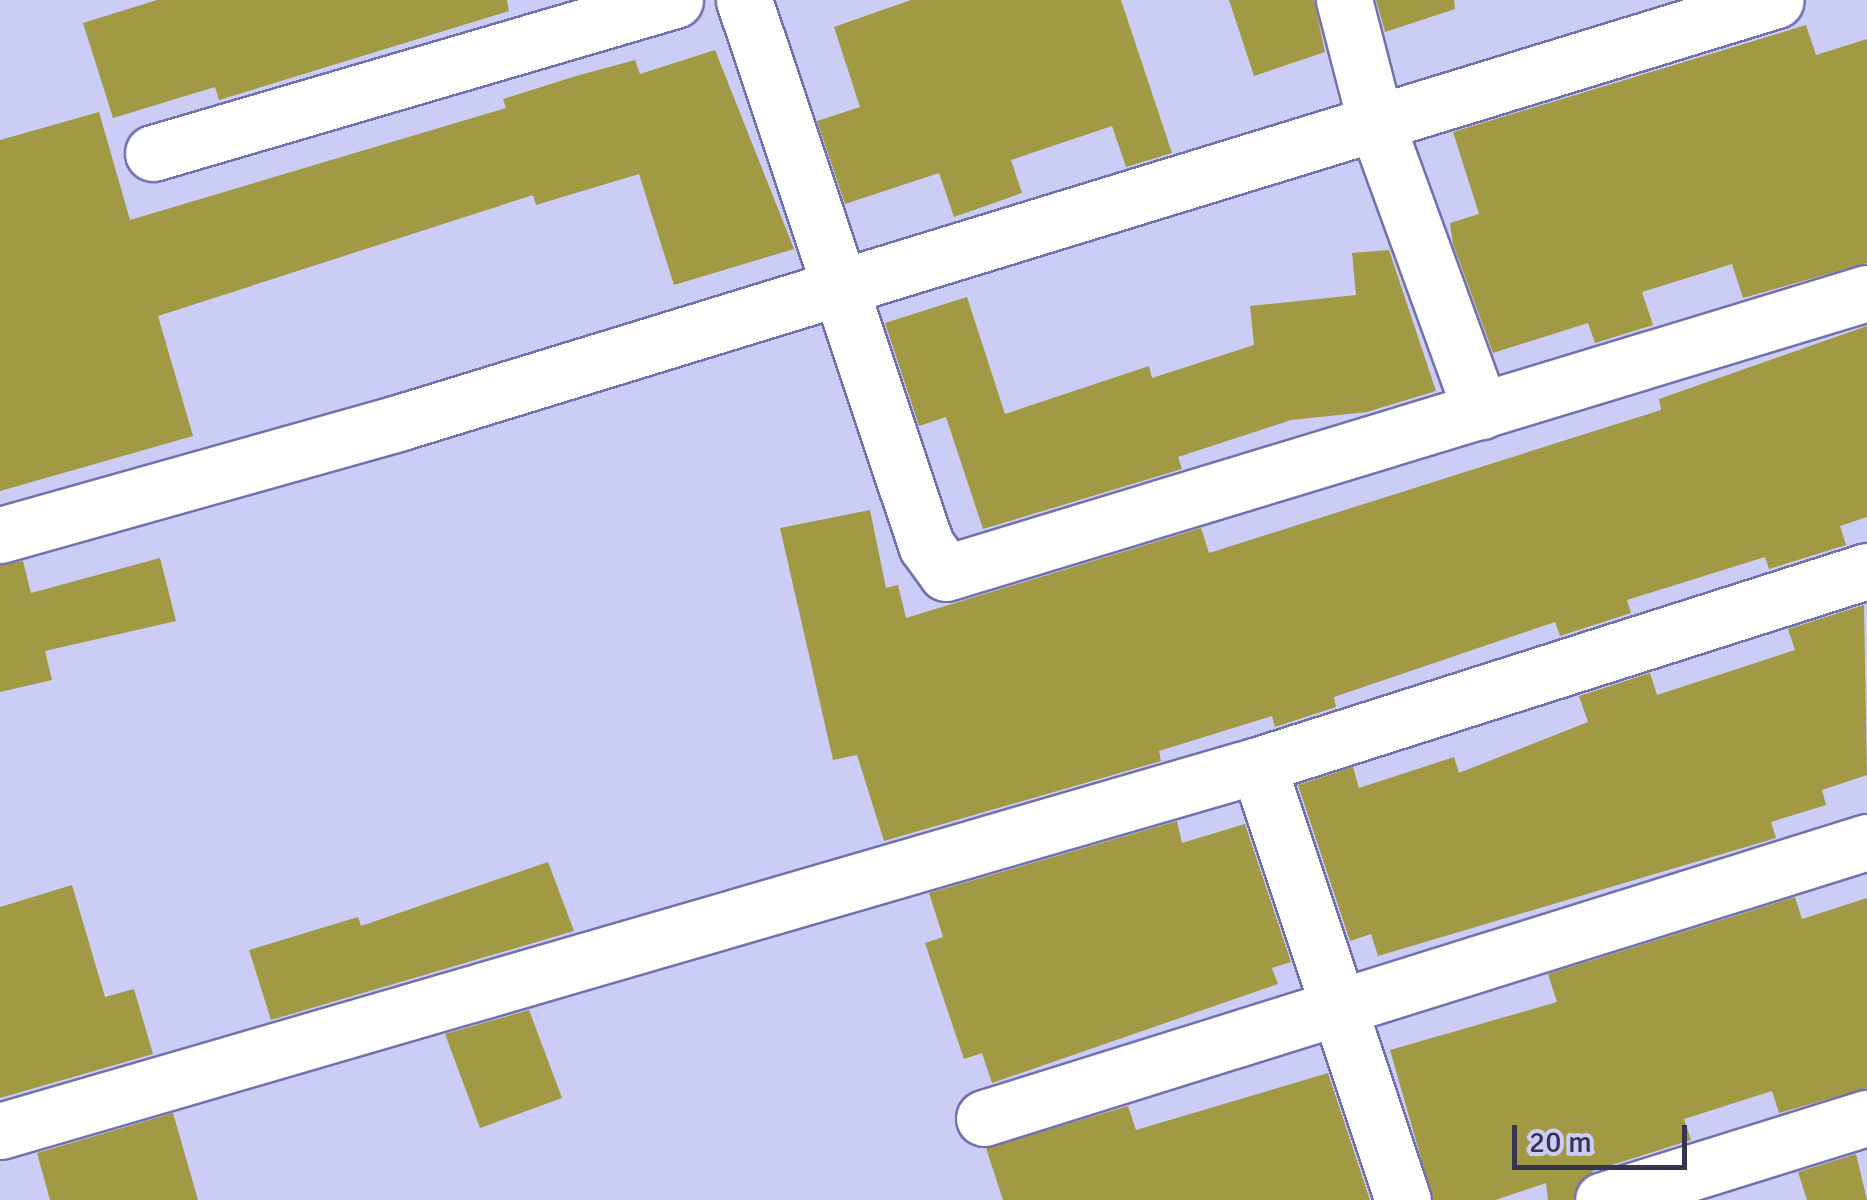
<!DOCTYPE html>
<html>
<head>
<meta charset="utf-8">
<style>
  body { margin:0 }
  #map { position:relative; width:1867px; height:1200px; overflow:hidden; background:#cccdf6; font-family:Signika,sans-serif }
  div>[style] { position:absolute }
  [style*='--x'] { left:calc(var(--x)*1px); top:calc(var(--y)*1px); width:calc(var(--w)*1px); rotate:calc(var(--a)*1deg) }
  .building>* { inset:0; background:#a19944 }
  .roads { filter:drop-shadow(2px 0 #7271af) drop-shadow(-2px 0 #7271af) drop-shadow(0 2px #7271af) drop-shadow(0 -2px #7271af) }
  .minor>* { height:55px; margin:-27.5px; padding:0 27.5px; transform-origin:27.5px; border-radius:27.5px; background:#fff }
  span { translate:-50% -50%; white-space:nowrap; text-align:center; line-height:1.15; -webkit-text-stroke:8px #cccdf6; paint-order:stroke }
  .scale { position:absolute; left:1512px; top:1125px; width:175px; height:45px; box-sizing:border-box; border:5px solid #353550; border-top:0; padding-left:12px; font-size:30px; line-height:35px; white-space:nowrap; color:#353550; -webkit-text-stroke:8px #cccdf6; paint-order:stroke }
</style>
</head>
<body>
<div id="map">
  <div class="building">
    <i style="clip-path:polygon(157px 0,507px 0,509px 11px,219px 100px,215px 87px,113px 118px,83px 23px)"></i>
    <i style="clip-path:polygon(911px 0,1121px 0,1172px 153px,1126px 167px,1112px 126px,1011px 160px,1022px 193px,954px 217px,939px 173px,845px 204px,817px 121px,860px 107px,834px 27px)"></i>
    <i style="clip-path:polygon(1229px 0,1314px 0,1325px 52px,1254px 76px)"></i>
    <i style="clip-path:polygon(1376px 0,1454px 0,1455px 9px,1385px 32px)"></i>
    <i style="clip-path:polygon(1806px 25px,1816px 55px,1867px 39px,1867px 263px,1743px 298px,1732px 264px,1642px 292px,1653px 325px,1595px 343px,1588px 323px,1493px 353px,1453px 244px,1450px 223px,1479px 214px,1453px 132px)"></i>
    <i style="clip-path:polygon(715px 50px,794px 249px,674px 285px,639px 174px,536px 205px,533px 195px,158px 316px,193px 436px,0 491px,0 140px,99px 112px,130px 220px,506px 108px,503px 99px,576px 76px,635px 60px,640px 74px)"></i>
    <i style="clip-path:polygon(1389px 250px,1436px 391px,1367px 412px,1291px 420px,1178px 457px,1182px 469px,983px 529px,946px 417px,919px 426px,885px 323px,967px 297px,1005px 414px,1149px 366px,1152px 378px,1254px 345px,1250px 306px,1356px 295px,1352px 253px)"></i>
    <i style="clip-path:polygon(1867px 326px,1867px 517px,1840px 526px,1846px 545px,1769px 569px,1765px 557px,1627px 600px,1631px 613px,1560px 636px,1555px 622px,1334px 697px,1336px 707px,1275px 727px,1272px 716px,1159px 751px,1161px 761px,884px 841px,857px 755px,833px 760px,780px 528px,870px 510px,886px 588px,898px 585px,906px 618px,1201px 528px,1209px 553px,1661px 410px,1659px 399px)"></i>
    <i style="clip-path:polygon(160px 558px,176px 621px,45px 651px,52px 680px,0 692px,0 565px,23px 561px,31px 593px)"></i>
    <i style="clip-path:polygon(1864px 605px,1867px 775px,1822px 790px,1826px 805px,1771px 822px,1776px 838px,1378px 956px,1371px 934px,1350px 941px,1298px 785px,1353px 767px,1359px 788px,1454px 757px,1459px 773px,1588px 722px,1579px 696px,1650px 673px,1657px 695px,1795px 650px,1788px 629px)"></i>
    <i style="clip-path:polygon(1177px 821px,1182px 843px,1245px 824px,1291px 962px,1272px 968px,1278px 984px,992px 1083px,982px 1053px,964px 1059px,943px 997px,925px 943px,943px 937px,929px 893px)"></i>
    <i style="clip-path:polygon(548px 862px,574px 931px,271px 1020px,249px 950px,358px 917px,361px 926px)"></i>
    <i style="clip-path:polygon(72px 885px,105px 997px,134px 989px,153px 1054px,0 1098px,0 907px)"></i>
    <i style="clip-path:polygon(1795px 897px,1802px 919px,1867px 898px,1867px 1088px,1779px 1113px,1772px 1091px,1684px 1119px,1691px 1140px,1593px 1171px,1573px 1200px,1548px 1200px,1546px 1183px,1495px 1200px,1433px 1200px,1390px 1050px,1557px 1002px,1548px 974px)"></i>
    <i style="clip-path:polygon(529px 1010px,562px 1098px,480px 1128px,445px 1034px)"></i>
    <i style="clip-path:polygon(1328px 1073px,1370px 1200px,1003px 1200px,986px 1148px,1128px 1106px,1136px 1130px)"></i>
    <i style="clip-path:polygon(173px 1113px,198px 1200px,50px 1200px,37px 1153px)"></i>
    <i style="clip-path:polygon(1856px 1154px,1867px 1200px,1807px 1200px,1798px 1172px)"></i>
  </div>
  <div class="roads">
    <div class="minor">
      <i style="--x:744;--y:0;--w:575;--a:71.53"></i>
      <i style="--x:926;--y:545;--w:34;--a:54"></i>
      <i style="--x:946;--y:573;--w:963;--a:-16.91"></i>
      <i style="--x:1344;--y:0;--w:124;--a:75.5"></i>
      <i style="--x:1375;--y:120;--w:310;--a:70"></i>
      <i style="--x:153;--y:153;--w:544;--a:-16.34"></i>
      <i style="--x:0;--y:535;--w:413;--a:-15.7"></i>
      <i style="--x:398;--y:423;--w:1441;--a:-17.06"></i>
      <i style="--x:1258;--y:765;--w:459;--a:71.6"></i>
      <i style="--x:984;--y:1118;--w:925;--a:-17.36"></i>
      <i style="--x:0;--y:1131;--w:1310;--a:-16.22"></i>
      <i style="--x:1258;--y:765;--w:639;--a:-17.67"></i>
      <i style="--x:1603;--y:1200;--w:276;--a:-17.3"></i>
    </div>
  </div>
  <div class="scale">20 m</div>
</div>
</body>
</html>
